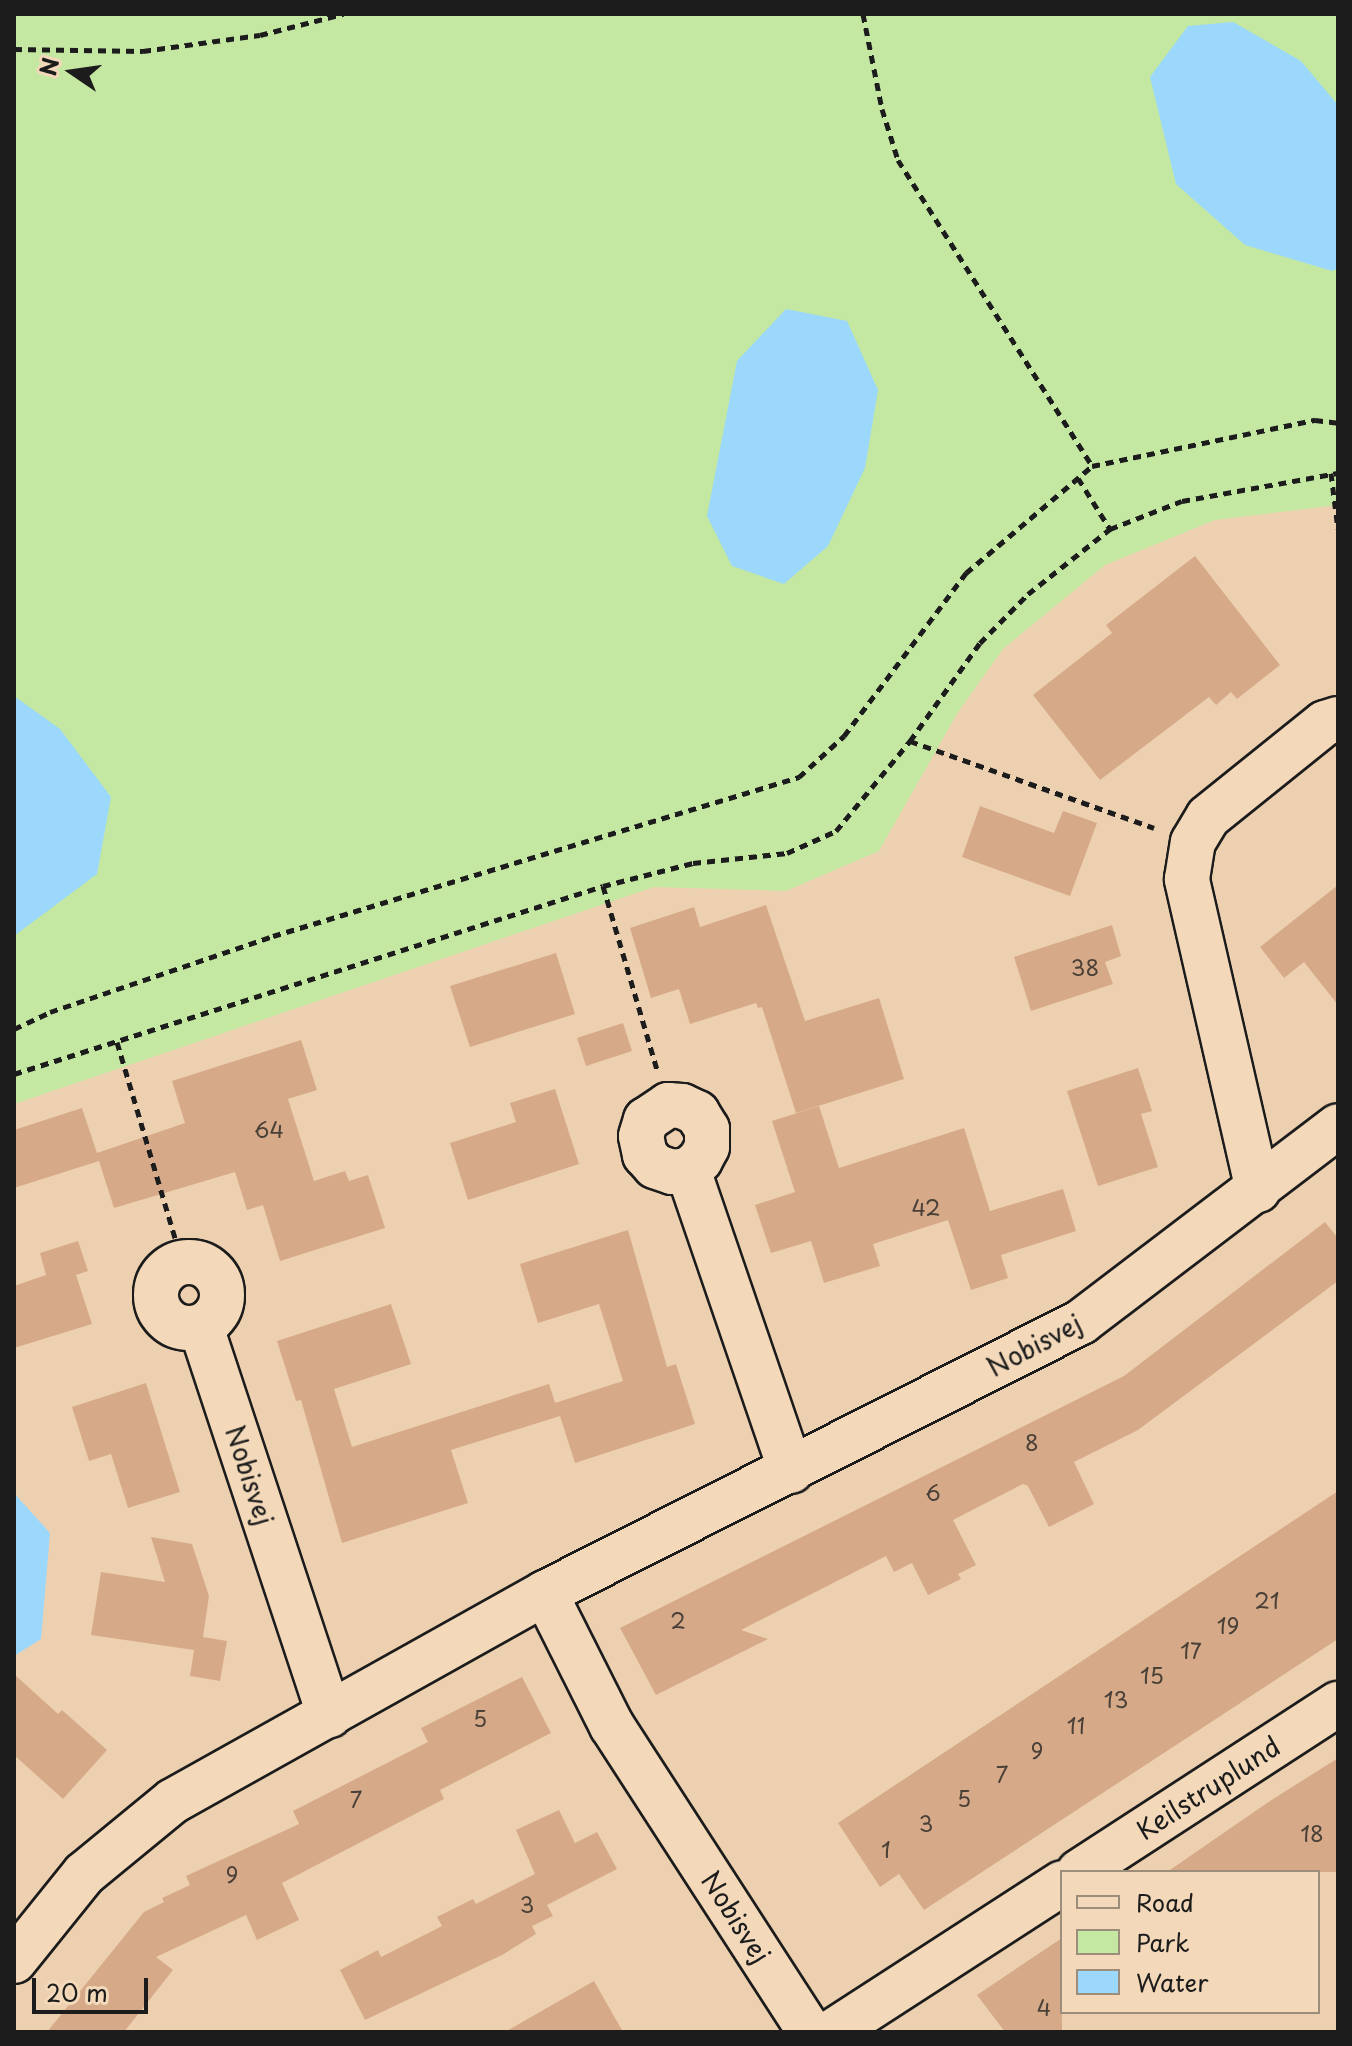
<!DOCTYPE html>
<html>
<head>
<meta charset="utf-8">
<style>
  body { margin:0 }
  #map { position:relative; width:1352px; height:2046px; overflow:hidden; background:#edd0b0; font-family:"Playpen Sans",sans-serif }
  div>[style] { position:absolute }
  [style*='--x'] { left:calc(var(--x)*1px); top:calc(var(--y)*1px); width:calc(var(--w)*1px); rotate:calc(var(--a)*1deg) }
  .green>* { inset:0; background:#c4e8a2 }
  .water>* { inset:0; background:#9bd8fc }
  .building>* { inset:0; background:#d6aa88 }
  .path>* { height:5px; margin-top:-2.5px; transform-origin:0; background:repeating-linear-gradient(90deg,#1c1c1c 0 8px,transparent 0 14px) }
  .roads { filter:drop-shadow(2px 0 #1c1c1c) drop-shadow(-2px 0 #1c1c1c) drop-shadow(0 2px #1c1c1c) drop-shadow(0 -2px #1c1c1c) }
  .minor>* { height:44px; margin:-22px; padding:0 22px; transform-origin:22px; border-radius:22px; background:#f3d9ba }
  .minor>.ring { margin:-22px; padding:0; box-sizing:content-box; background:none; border:44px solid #f3d9ba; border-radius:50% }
  span { translate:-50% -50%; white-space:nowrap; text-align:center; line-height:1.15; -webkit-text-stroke:8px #f3d9ba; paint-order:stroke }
  .number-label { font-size:22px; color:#4a4037 }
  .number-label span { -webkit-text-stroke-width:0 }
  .street-label { font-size:26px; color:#1c1c1c }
  .frame { position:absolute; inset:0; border:16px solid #1c1c1c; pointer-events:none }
  .legend { position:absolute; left:1060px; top:1870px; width:260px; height:144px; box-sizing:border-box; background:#f3d9ba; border:2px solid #9d8d7b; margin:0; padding:10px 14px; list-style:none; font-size:24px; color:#1c1c1c }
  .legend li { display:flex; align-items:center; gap:16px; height:40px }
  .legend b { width:40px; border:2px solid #9d8d7b }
  .north { position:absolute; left:32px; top:32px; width:80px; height:80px; -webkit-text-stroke:6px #f3d9ba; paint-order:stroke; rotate:283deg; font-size:22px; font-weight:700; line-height:32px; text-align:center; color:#1c1c1c }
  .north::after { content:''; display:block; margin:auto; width:28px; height:36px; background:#1c1c1c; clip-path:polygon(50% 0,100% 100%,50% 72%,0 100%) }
  .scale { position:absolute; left:32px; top:1978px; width:116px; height:36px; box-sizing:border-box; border:4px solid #1c1c1c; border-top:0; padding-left:10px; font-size:24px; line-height:28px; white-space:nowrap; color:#1c1c1c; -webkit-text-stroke:6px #f3d9ba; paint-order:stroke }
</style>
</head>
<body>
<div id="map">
  <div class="green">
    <i style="clip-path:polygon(14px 14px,1338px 14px,1338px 505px,1215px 520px,1105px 565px,1003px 649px,958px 712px,879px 851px,786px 891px,654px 887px,14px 1104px)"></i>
  </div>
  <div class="water">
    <i style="clip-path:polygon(1233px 22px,1301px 61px,1338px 105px,1338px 268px,1332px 271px,1245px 245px,1176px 184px,1150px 77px,1188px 26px)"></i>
    <i style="clip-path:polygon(786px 309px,847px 321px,878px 390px,865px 468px,828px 546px,784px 584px,732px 566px,707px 516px,737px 361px)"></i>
    <i style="clip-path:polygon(14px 696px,60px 729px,111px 797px,97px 874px,14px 936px)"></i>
    <i style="clip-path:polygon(14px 1493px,50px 1533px,41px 1639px,14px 1656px)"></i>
  </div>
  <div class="building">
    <i style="clip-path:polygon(1195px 556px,1280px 665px,1237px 699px,1231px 692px,1216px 705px,1209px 697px,1100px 780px,1033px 695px,1112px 633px,1106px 625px)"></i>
    <i style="clip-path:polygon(980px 806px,1054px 833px,1063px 811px,1097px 823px,1070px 896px,962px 857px)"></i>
    <i style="clip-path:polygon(1338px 885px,1338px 1005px,1304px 962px,1284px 978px,1260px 947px)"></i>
    <i style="clip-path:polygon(766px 905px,805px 1021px,879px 998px,904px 1079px,796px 1113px,762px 1007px,758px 1008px,756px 1003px,690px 1024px,679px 989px,651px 998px,630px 928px,694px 907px,700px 927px)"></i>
    <i style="clip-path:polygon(1112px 925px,1121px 956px,1105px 962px,1113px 984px,1031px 1011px,1014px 957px)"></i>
    <i style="clip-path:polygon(556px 953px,575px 1014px,470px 1047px,450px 986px)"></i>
    <i style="clip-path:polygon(623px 1023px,632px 1051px,586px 1066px,577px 1038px)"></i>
    <i style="clip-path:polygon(301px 1040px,317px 1090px,288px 1099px,314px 1181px,345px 1171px,349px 1181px,368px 1175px,385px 1228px,280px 1261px,263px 1205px,247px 1210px,235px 1172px,114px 1208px,99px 1161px,14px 1188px,14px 1130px,82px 1108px,97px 1153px,185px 1123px,172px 1081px)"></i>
    <i style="clip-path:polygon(1138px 1068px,1152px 1111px,1141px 1114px,1158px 1167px,1098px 1186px,1067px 1091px)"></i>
    <i style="clip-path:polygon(555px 1089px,579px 1164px,468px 1200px,450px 1143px,516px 1122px,510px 1103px)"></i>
    <i style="clip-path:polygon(819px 1106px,839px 1168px,964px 1128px,990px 1211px,1063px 1189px,1076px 1231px,1001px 1255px,1008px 1278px,971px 1290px,948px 1220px,873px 1244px,880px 1266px,824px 1283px,811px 1241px,771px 1253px,755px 1205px,795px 1192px,772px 1121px)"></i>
    <i style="clip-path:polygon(1325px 1222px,1338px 1238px,1338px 1281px,1138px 1430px,1074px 1462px,1094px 1504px,1049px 1527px,1028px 1486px,1023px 1484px,953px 1520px,976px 1565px,958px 1574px,961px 1579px,928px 1595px,912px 1563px,894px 1572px,886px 1556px,741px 1630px,768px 1639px,656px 1695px,620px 1628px,1124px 1376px)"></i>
    <i style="clip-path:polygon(628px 1230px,667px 1367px,676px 1364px,695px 1424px,575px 1463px,560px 1416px,451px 1450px,468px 1503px,342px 1543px,301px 1400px,296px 1401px,277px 1341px,391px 1304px,411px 1364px,334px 1389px,352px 1447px,549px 1384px,558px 1412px,555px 1403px,623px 1381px,599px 1304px,538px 1323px,520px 1264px)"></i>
    <i style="clip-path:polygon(78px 1241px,88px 1271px,76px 1275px,92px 1324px,14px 1348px,14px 1286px,46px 1275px,40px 1253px)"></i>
    <i style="clip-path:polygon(146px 1383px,180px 1492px,128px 1508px,111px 1454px,89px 1461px,72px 1407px)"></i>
    <i style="clip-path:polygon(1338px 1491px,1338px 1639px,924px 1910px,899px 1874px,880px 1887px,838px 1823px)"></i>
    <i style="clip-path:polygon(151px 1537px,192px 1544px,209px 1596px,203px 1637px,227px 1641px,220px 1681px,190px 1676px,194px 1650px,91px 1635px,101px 1572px,165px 1582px)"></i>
    <i style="clip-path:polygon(14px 1674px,58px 1714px,62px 1710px,107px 1750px,63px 1799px,14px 1755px)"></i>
    <i style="clip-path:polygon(522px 1677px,551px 1733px,440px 1790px,444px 1799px,282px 1883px,299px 1920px,257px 1940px,246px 1915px,156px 1957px,173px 1970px,124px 2032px,47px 2032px,144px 1912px,164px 1902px,162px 1898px,190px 1885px,186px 1876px,299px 1824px,293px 1811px,428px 1742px,421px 1728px)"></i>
    <i style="clip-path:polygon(1338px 1758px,1338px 1872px,1167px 1872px,1267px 1803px)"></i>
    <i style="clip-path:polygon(559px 1810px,575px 1843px,597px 1832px,617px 1869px,547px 1905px,553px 1916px,532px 1926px,536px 1934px,502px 1955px,365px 2020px,340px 1970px,378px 1950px,381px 1957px,442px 1926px,437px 1917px,473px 1899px,476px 1904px,535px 1874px,516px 1830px)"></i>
    <i style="clip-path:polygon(1062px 1938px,1062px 2032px,1005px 2032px,977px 1995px)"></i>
    <i style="clip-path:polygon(594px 1981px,623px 2032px,505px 2032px)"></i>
  </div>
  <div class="path">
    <i style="--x:863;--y:14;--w:97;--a:78.7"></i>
    <i style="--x:882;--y:109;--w:53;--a:72.6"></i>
    <i style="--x:898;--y:160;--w:362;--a:57.6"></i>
    <i style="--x:14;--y:49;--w:129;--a:0.9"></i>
    <i style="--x:143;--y:51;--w:118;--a:-7.8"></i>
    <i style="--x:260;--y:35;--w:86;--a:-14.2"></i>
    <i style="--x:1331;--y:473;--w:56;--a:82.9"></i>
    <i style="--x:1078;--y:478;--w:60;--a:57.9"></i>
    <i style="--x:910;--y:741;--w:259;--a:19.6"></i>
    <i style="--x:603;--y:886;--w:191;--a:73.6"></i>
    <i style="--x:14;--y:1029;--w:40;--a:-25"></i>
    <i style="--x:50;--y:1012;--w:236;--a:-18.8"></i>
    <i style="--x:273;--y:936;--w:550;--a:-16.82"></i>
    <i style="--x:799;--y:777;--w:61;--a:-42.3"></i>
    <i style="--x:844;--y:736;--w:204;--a:-53.2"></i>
    <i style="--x:966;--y:573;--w:165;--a:-40.3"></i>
    <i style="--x:1092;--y:466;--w:228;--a:-11.7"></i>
    <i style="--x:1315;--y:420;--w:23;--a:7"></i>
    <i style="--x:117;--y:1042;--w:228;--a:73.5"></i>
    <i style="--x:14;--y:1074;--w:618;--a:-17.7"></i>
    <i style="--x:603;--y:886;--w:93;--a:-14.3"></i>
    <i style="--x:693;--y:863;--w:95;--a:-6.1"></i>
    <i style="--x:787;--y:853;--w:54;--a:-24.2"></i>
    <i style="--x:836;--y:831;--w:117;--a:-50.6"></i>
    <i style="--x:910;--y:741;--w:120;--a:-54.5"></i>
    <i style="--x:980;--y:643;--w:69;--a:-45.6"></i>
    <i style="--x:1028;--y:594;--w:105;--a:-38.4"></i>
    <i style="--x:1110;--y:529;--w:77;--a:-21.3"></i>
    <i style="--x:1182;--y:501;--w:158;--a:-10.2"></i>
  </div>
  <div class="roads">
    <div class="minor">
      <i style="--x:688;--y:1170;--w:16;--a:173"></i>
      <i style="--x:672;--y:1172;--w:18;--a:-161"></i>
      <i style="--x:655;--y:1166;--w:15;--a:-132"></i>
      <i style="--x:645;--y:1155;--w:19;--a:-102"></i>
      <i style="--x:641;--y:1136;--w:17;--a:-73"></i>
      <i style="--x:646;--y:1120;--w:27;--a:-34"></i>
      <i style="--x:668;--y:1105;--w:14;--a:4"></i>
      <i style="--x:682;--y:1106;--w:17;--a:25"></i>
      <i style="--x:697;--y:1113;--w:19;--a:58"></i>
      <i style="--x:707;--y:1129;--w:18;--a:90"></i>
      <i style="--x:707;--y:1147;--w:15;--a:118"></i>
      <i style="--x:700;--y:1160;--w:16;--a:140"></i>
      <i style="--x:688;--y:1170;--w:318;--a:71.1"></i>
      <i style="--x:1258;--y:1190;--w:319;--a:-102.9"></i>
      <i style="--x:1187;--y:879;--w:37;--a:-81"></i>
      <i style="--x:1193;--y:842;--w:29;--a:-59"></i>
      <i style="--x:1208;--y:817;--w:150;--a:-38.8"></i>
      <i style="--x:1325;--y:723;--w:14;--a:-17"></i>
      <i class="ring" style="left:156px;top:1262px;width:22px;height:22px"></i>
      <i style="--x:201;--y:1327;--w:409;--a:71.7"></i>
      <i style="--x:545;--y:1593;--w:149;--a:63.3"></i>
      <i style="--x:612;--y:1726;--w:364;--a:57.1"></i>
      <i style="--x:1079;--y:1872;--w:309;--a:-33"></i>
      <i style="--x:14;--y:1961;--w:112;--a:-51.2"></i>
      <i style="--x:84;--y:1874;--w:115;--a:-39.4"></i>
      <i style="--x:173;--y:1801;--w:426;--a:-29.2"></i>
      <i style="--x:545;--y:1593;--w:601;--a:-26.82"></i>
      <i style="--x:1081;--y:1322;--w:323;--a:-37.3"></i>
      <i style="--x:832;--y:2032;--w:274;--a:-32.9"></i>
    </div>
  </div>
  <div class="number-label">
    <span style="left:1085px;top:967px">38</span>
    <span style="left:269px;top:1129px">64</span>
    <span style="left:926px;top:1207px">42</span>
    <span style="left:1032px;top:1442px">8</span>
    <span style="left:933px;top:1492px">6</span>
    <span style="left:1267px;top:1600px">21</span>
    <span style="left:678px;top:1620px">2</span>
    <span style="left:1228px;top:1625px">19</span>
    <span style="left:1191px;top:1650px">17</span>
    <span style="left:1152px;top:1675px">15</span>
    <span style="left:1116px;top:1699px">13</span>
    <span style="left:480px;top:1718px">5</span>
    <span style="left:1076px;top:1725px">11</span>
    <span style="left:1037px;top:1750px">9</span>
    <span style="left:1002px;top:1774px">7</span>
    <span style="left:964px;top:1798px">5</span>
    <span style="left:356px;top:1799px">7</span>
    <span style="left:926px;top:1823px">3</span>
    <span style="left:1312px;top:1833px">18</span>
    <span style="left:886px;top:1849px">1</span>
    <span style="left:232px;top:1874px">9</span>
    <span style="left:527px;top:1904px">3</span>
    <span style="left:1044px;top:2007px">4</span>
  </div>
  <div class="street-label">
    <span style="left:1034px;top:1345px;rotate:-28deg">Nobisvej</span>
    <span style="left:250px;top:1475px;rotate:72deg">Nobisvej</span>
    <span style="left:1208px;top:1788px;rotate:-33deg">Keilstruplund</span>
    <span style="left:736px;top:1917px;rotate:57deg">Nobisvej</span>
  </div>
  <div class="frame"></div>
  <ul class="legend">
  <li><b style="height:10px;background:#f3d9ba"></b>Road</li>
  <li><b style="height:22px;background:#c4e8a2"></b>Park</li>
  <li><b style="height:22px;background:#9bd8fc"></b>Water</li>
  </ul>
  <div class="north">N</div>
  <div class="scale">20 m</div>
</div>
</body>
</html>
